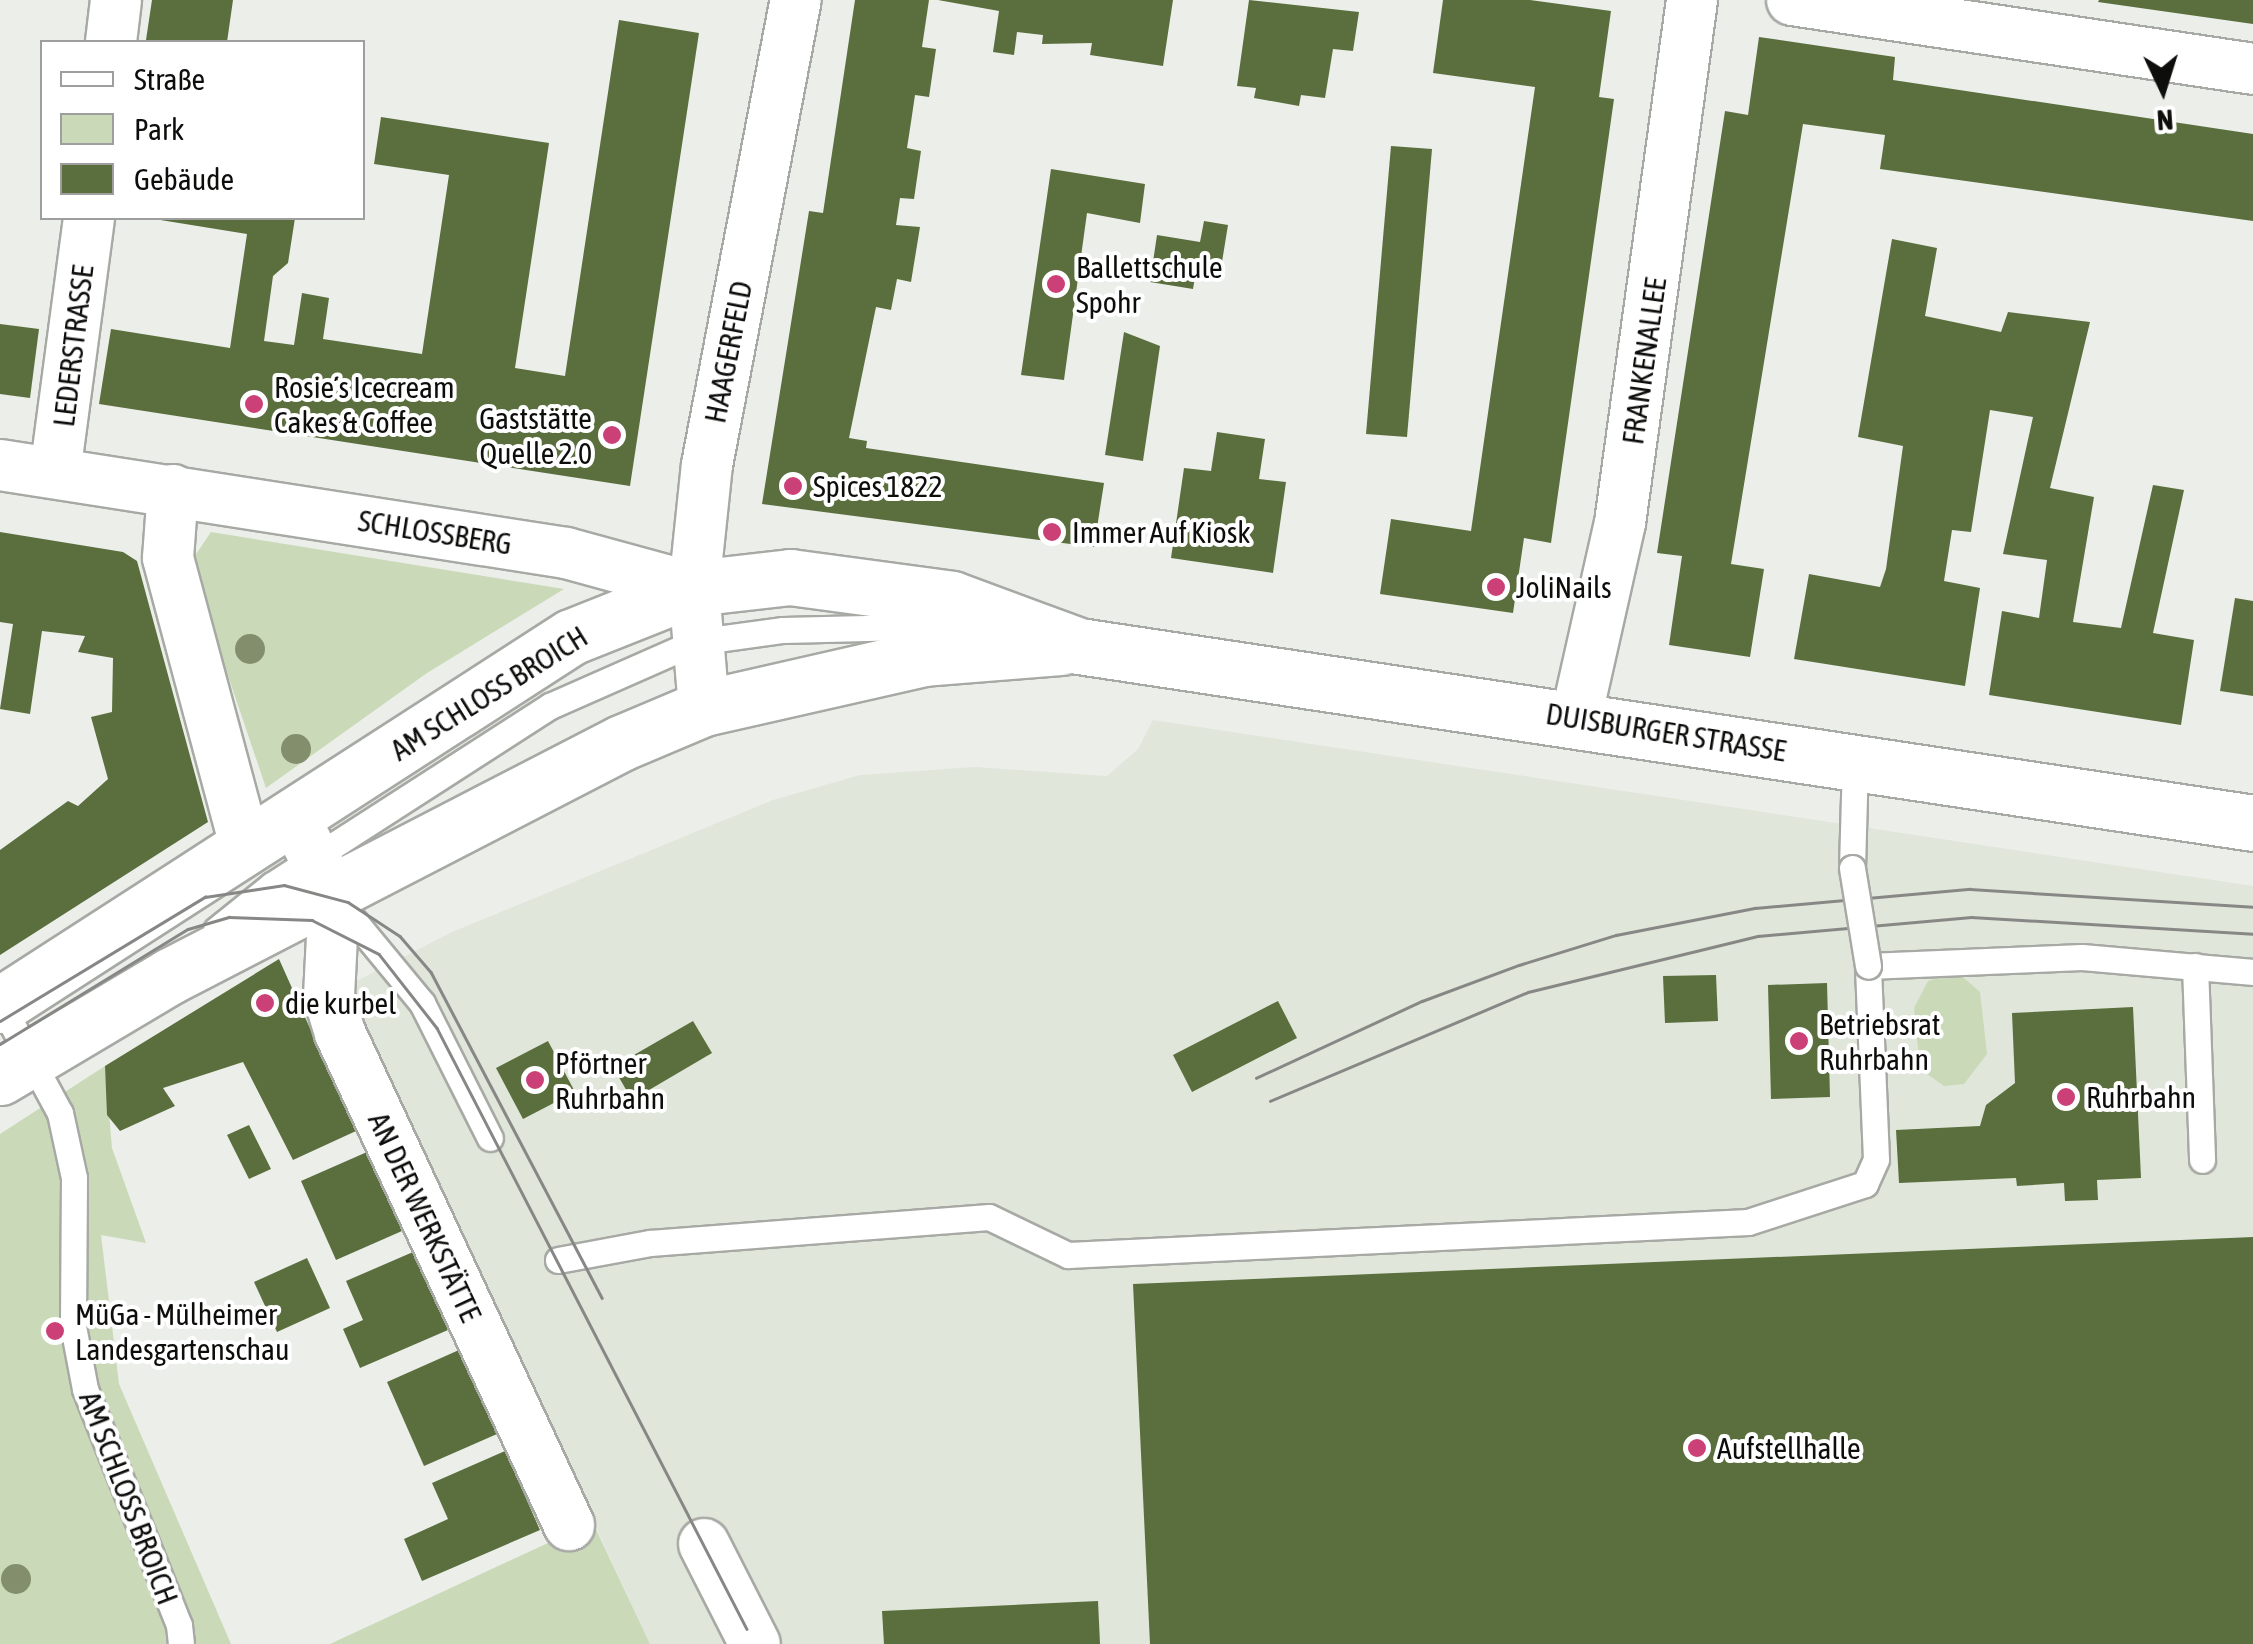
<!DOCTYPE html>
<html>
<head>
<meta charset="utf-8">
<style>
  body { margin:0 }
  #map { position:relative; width:2253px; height:1644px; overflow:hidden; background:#eceeea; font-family:"Asap Condensed",sans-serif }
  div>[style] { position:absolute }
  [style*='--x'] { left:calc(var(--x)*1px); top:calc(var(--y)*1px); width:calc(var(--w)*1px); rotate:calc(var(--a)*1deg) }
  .built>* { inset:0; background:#e0e6da }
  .green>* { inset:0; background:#cadab8 }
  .building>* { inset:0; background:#5a6f3d }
  .roads { filter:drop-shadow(2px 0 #a7a9a4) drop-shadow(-2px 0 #a7a9a4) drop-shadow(0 2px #a7a9a4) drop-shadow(0 -2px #a7a9a4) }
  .lane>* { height:25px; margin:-12.5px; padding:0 12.5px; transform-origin:12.5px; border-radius:12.5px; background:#fff }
  .street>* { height:50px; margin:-25px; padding:0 25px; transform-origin:25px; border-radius:25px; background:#fff }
  .secondary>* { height:55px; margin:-27.5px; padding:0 27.5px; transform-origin:27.5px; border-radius:27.5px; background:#fff }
  .tram>* { height:2.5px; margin:-1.25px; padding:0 1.25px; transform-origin:1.25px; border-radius:1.25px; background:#878886 }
  .bridges { filter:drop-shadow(2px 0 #a7a9a4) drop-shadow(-2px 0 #a7a9a4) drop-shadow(0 2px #a7a9a4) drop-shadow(0 -2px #a7a9a4) }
  .lane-bridge>* { height:25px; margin:-12.5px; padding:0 12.5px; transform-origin:12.5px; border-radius:12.5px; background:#fff }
  .trees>* { width:30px; height:30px; margin:-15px; border-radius:50%; background:#828e6c }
  .dots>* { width:28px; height:28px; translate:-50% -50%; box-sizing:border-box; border:5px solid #fff; border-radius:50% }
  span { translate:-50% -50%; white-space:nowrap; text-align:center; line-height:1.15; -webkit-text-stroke:8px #fff; paint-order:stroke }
  .poi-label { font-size:30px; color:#0d0d0c }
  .left { translate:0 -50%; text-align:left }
  .right { translate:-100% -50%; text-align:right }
  .street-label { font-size:30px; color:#0d0d0c }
  .legend { position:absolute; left:40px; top:40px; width:325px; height:180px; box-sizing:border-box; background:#fff; border:2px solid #9e9e9e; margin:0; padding:12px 18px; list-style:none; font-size:30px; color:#0d0d0c }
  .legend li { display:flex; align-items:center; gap:20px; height:50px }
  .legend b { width:50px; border:2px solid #9e9e9e }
  .north { position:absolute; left:2113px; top:40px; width:100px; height:100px; -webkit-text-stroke:8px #fff; paint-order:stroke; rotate:176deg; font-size:28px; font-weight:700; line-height:40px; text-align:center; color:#0d0d0c }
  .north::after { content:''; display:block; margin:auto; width:35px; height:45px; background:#0d0d0c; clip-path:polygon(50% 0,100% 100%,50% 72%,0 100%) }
</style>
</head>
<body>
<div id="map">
  <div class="built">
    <i style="clip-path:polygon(1153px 720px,2253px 886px,2253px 1644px,650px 1644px,345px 987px,452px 932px,773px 800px,860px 775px,974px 767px,1107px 776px,1138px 749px)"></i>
  </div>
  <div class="green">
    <i style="clip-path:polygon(211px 532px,564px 589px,427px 673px,266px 788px,190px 563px)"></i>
    <i style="clip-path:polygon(1957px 972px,1980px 992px,1987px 1054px,1964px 1084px,1944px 1086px,1920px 1069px,1914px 1008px,1928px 981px)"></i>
    <i style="clip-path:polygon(105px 1066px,112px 1148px,146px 1243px,101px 1235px,119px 1384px,231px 1644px,0 1644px,0 1134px)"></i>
    <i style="clip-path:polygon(592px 1521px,650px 1644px,330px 1644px,548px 1543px)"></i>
  </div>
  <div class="building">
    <i style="clip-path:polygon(152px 0,233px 0,227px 42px,146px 40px)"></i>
    <i style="clip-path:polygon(855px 0,929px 0,922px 47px,936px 49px,929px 97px,915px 95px,911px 122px,907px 148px,921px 151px,914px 199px,900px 198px,896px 225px,920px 227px,911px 282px,897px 279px,891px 310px,876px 307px,849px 438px,867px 441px,866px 448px,1104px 483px,1094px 547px,762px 504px,809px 211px,823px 213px)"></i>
    <i style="clip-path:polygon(938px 0,1173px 0,1163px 66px,1090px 55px,1092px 43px,1042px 44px,1043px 35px,1017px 32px,1014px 55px,993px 52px,999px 11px)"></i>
    <i style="clip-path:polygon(1249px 0,1359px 12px,1353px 51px,1333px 49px,1325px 98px,1301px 95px,1299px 106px,1254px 98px,1256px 88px,1237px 86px)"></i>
    <i style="clip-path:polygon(1443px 0,1530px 0,1611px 11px,1599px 97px,1614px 99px,1551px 543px,1524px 538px,1513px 613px,1380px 594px,1391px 519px,1471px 531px,1535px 87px,1433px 73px)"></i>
    <i style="clip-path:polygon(2099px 0,2253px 0,2253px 24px,2098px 2px)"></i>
    <i style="clip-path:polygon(619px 20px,699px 33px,630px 486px,99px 404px,111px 329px,230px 348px,247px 234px,148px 218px,295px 218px,288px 263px,273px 276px,264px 341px,294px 345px,302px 293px,329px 298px,323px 339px,422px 354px,449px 175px,374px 164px,381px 117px,549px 143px,515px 368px,565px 376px)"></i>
    <i style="clip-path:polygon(1759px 37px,1895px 57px,1893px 80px,2253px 134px,2253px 221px,1880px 169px,1885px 135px,1803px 124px,1731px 564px,1764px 569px,1750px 657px,1669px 645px,1682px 556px,1657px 553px,1725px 111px,1748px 115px)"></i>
    <i style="clip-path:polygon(1391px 146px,1432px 149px,1407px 437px,1366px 434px)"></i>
    <i style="clip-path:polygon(1051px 169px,1145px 184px,1140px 223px,1087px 213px,1064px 380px,1021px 375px)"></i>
    <i style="clip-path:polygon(1204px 221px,1228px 225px,1221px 268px,1197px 265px,1193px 289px,1150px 282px,1157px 235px,1200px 242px)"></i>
    <i style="clip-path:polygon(1892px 239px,1937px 248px,1925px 316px,2001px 332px,2008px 312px,2090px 322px,2050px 488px,2094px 497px,2073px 622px,2121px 628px,2153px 485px,2184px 490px,2153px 633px,2194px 640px,2181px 725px,1989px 695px,2002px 611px,2039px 618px,2047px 560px,2003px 554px,2033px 417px,1990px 410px,1971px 532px,1952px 530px,1944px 581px,1980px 588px,1965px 686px,1794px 659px,1809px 574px,1880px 587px,1886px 569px,1903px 446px,1858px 437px)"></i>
    <i style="clip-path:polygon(0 324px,39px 329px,30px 398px,0 394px)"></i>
    <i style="clip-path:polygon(1124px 332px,1160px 346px,1143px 461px,1105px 455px)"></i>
    <i style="clip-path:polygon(1217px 432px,1265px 439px,1259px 479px,1286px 482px,1273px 573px,1171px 558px,1184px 468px,1211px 471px)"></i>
    <i style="clip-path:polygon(0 532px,123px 552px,137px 561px,208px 822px,0 955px,0 850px,68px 801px,78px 806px,108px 779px,91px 717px,112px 712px,113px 658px,78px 652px,85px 636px,42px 631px,30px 714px,0 709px,13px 624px,0 622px)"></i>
    <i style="clip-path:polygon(2235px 598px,2253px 601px,2253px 696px,2220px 691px)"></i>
    <i style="clip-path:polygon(279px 959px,356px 1131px,293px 1160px,243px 1062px,163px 1088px,175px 1106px,120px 1131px,107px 1115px,105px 1066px)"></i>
    <i style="clip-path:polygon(1716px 975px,1718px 1021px,1665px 1023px,1663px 976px)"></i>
    <i style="clip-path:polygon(1827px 983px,1830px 1097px,1771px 1099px,1768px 985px)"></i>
    <i style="clip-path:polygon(1278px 1001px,1297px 1038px,1192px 1092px,1173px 1055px)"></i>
    <i style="clip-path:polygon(2133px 1007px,2141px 1178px,2097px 1180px,2098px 1200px,2065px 1201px,2064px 1183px,2017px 1186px,2016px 1178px,1899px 1183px,1896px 1130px,1980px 1126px,1986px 1105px,2015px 1083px,2012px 1013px)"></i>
    <i style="clip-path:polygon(693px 1021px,712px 1053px,632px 1100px,613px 1067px)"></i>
    <i style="clip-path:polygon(548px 1041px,575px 1092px,523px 1119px,496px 1068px)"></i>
    <i style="clip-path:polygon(249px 1125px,271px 1169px,249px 1179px,227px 1135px)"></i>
    <i style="clip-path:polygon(367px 1152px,402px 1231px,336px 1260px,301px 1181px)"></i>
    <i style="clip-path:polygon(2253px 1237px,2253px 1644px,1150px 1644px,1133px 1284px)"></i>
    <i style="clip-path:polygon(413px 1252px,448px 1330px,360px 1368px,343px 1329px,363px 1320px,346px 1281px)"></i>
    <i style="clip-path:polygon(307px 1258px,330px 1308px,277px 1332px,254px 1282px)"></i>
    <i style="clip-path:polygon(459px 1350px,497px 1434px,424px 1466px,387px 1382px)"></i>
    <i style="clip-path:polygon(505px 1451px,540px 1530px,422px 1581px,404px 1539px,448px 1519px,432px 1483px)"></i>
    <i style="clip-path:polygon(1098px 1601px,1100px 1644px,884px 1644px,882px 1611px)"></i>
  </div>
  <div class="roads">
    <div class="lane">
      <i style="--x:1852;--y:868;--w:108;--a:-88.4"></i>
      <i style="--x:337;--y:900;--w:134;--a:50.5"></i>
      <i style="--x:422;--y:1003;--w:151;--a:63.3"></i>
      <i style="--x:216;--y:930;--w:72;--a:-38.8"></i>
      <i style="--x:272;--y:885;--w:331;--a:-32.8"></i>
      <i style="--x:550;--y:706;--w:158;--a:-23.8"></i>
      <i style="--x:695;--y:642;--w:89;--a:-7.8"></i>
      <i style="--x:783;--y:630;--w:125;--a:-1.4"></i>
      <i style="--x:908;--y:627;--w:59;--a:5.8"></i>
      <i style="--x:2195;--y:966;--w:194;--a:87.9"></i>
      <i style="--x:1;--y:1004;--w:124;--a:61.6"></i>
      <i style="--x:60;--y:1113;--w:66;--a:77.8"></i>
      <i style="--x:74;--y:1178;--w:148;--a:90.4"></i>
      <i style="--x:73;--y:1326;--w:64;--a:79.2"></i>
      <i style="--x:85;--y:1389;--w:254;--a:68.3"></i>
      <i style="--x:179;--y:1625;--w:19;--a:84"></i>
      <i style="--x:558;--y:1260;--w:94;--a:-10.5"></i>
      <i style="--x:650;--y:1243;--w:340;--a:-4.4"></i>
      <i style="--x:989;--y:1217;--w:88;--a:25.7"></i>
      <i style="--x:1068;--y:1255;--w:681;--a:-2.78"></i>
      <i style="--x:1748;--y:1222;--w:123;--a:-18"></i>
      <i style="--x:1865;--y:1184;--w:27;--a:-66"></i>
      <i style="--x:1876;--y:1159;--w:193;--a:-92.4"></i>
      <i style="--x:1868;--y:966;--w:214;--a:-2.4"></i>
      <i style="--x:2082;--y:957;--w:172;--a:5"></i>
    </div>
    <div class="street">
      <i style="--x:1792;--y:0;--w:466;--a:8.5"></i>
      <i style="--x:111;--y:42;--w:42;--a:-83.2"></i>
      <i style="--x:0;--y:465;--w:573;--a:8.84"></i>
      <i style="--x:566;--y:553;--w:133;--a:15.3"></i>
      <i style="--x:55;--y:473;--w:257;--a:-82.4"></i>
      <i style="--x:173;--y:490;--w:68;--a:94.2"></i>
      <i style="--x:168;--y:558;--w:297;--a:75"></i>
      <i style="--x:704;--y:708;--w:120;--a:-94.8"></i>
      <i style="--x:694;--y:588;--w:124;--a:-84"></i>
      <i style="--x:707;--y:465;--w:473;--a:-79.2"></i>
      <i style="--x:1576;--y:718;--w:200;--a:-77.3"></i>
      <i style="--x:1620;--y:523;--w:528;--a:-82.16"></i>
      <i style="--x:293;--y:815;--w:92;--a:63.4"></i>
      <i style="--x:334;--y:897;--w:100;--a:92.9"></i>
      <i style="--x:329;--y:997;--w:38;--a:73"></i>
      <i style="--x:340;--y:1033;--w:543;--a:65.04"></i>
      <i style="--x:704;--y:1544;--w:112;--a:63"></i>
    </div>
    <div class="secondary">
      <i style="--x:0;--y:1005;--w:679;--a:-32.8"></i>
      <i style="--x:571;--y:637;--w:132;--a:-21.7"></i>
      <i style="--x:694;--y:588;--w:97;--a:-6.5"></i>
      <i style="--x:790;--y:577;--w:163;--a:7.7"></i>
      <i style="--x:952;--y:599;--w:135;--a:20.3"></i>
      <i style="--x:1079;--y:646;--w:1187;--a:8.57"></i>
      <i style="--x:0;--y:1077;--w:198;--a:-30.7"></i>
      <i style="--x:170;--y:976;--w:508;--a:-27.32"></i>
      <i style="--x:621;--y:743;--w:90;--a:-22.9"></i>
      <i style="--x:704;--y:708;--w:226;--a:-12.8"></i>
      <i style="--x:924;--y:658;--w:137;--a:-4.6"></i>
    </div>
  </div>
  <div class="tram">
    <i style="--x:0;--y:1021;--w:240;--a:-31.2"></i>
    <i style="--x:205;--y:897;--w:80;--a:-8.6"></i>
    <i style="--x:284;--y:885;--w:66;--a:14.9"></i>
    <i style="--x:348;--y:902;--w:62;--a:33.2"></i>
    <i style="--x:400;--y:936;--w:48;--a:49.3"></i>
    <i style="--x:431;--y:972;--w:368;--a:62.3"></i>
    <i style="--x:0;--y:1044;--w:220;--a:-31.5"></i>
    <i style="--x:188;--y:929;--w:43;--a:-16.3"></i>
    <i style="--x:229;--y:917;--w:83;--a:2.1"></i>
    <i style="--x:312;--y:920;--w:75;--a:26.9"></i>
    <i style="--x:379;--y:954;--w:94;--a:51.9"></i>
    <i style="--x:437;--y:1028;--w:676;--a:62.72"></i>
    <i style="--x:1256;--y:1078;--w:183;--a:-24.9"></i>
    <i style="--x:1422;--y:1001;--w:103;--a:-20.4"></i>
    <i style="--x:1519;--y:965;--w:102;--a:-17.2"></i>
    <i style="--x:1616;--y:935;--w:142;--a:-11"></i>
    <i style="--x:1755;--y:908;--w:216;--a:-5.1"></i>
    <i style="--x:1970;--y:889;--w:284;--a:3.6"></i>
    <i style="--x:1270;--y:1101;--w:280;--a:-22.9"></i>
    <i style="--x:1528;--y:992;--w:237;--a:-13.7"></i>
    <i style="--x:1758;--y:936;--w:214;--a:-5.1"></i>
    <i style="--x:1971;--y:917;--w:283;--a:3.4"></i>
  </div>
  <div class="bridges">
    <div class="lane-bridge">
      <i style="--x:1852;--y:868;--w:99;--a:80.7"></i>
    </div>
  </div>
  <div class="trees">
    <i style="left:250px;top:649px"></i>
    <i style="left:296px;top:749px"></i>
    <i style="left:16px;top:1579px"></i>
  </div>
  <div class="dots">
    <i style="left:1056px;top:284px;background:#cb4177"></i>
    <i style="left:254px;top:404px;background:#cb4177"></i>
    <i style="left:612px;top:435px;background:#cb4177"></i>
    <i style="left:793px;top:486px;background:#cb4177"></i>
    <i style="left:1052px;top:532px;background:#cb4177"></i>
    <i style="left:1496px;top:587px;background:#cb4177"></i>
    <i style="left:265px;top:1003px;background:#cb4177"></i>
    <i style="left:1799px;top:1041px;background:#cb4177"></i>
    <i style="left:535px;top:1080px;background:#cb4177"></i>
    <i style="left:2066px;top:1097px;background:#cb4177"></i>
    <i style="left:55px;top:1331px;background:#cb4177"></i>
    <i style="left:1697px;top:1448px;background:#cb4177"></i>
  </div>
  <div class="poi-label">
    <span class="left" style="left:1076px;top:284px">Ballettschule<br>Spohr</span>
    <span class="left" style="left:274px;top:404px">Rosie´s Icecream<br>Cakes &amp; Coffee</span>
    <span class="right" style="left:592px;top:435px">Gaststätte<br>Quelle 2.0</span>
    <span class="left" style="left:813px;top:486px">Spices 1822</span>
    <span class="left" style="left:1072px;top:532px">Immer Auf Kiosk</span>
    <span class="left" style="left:1516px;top:587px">JoliNails</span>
    <span class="left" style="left:285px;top:1003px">die kurbel</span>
    <span class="left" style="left:1819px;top:1041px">Betriebsrat<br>Ruhrbahn</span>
    <span class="left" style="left:555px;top:1080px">Pförtner<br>Ruhrbahn</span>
    <span class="left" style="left:2086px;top:1097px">Ruhrbahn</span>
    <span class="left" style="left:75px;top:1331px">MüGa - Mülheimer<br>Landesgartenschau</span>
    <span class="left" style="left:1717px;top:1448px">Aufstellhalle</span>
  </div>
  <div class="street-label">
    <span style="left:73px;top:346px;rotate:-83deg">LEDERSTRASSE</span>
    <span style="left:728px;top:352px;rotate:-79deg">HAAGERFELD</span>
    <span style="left:1644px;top:361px;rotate:-82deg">FRANKENALLEE</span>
    <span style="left:435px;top:532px;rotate:9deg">SCHLOSSBERG</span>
    <span style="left:489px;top:693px;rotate:-32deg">AM SCHLOSS BROICH</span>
    <span style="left:1666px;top:732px;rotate:9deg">DUISBURGER STRASSE</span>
    <span style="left:425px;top:1217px;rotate:65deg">AN DER WERKSTÄTTE</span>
    <span style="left:129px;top:1498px;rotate:69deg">AM SCHLOSS BROICH</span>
  </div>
  <ul class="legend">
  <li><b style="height:12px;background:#fff"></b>Straße</li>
  <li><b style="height:28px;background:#cadab8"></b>Park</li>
  <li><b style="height:28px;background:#5a6f3d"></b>Gebäude</li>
  </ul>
  <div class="north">N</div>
</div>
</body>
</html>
